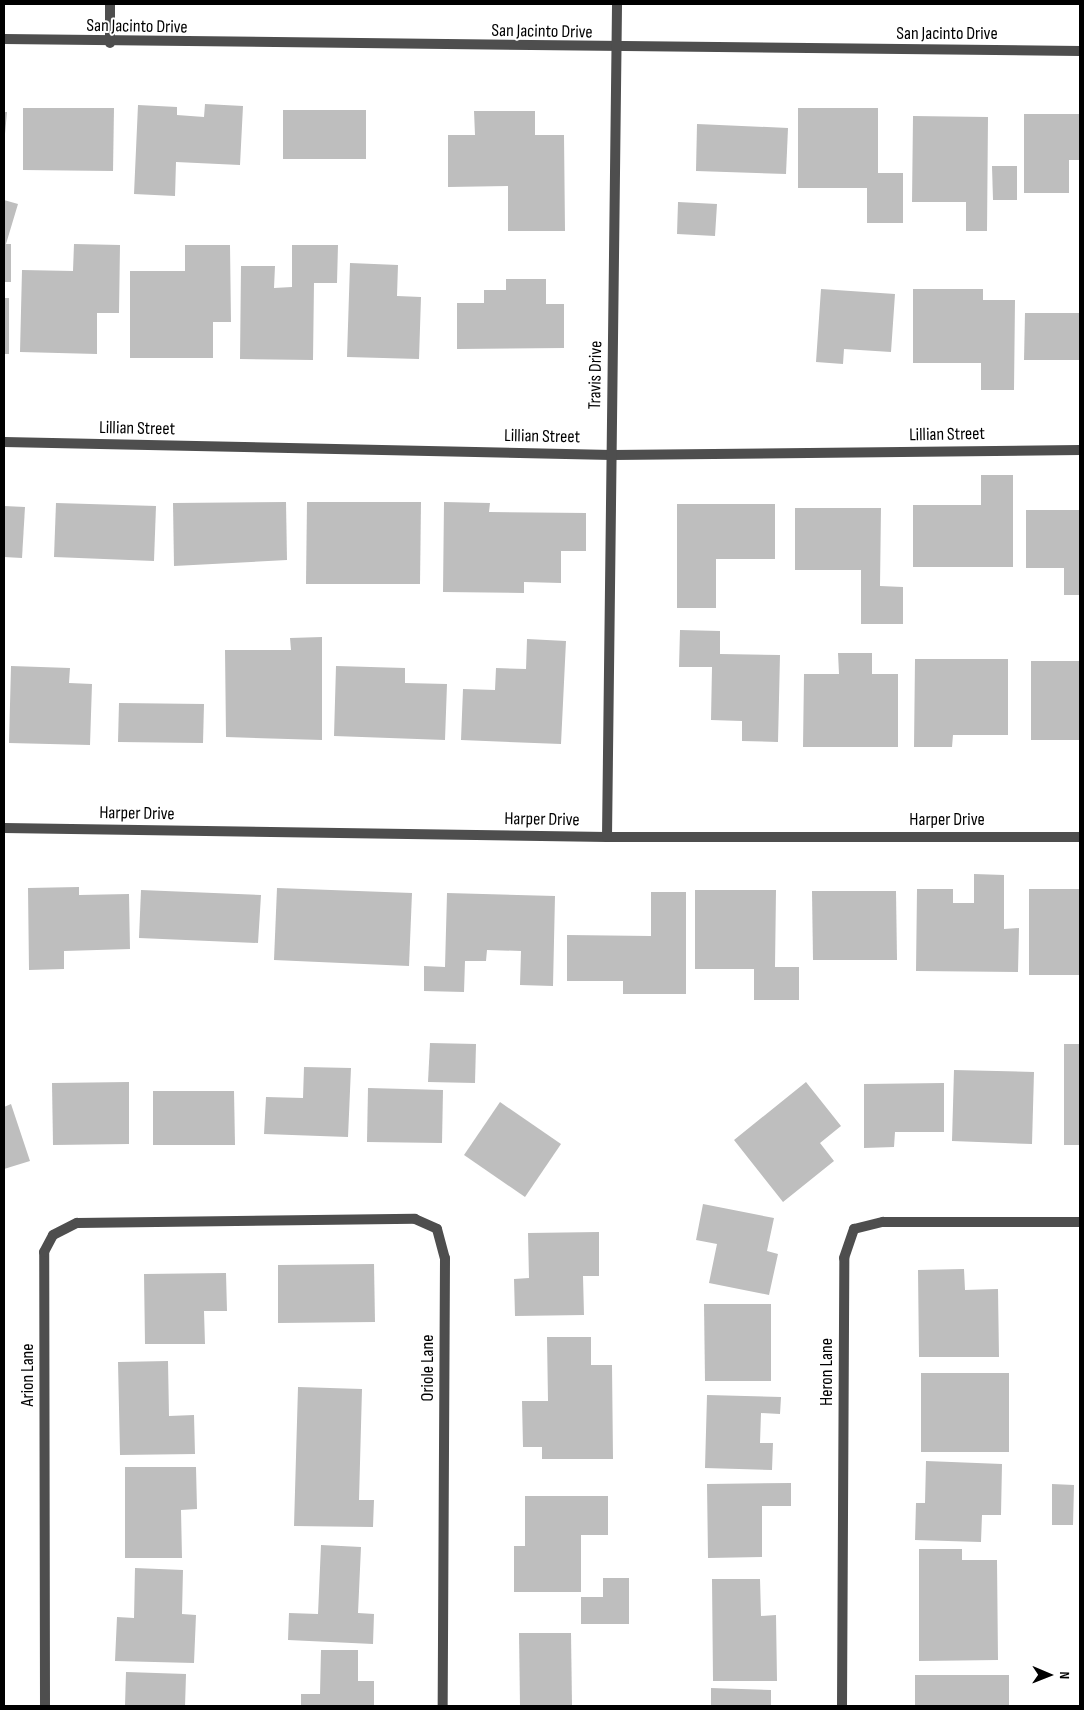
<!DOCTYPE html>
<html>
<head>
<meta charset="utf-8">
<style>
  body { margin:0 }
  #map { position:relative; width:1084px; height:1710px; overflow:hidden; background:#fff; font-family:"Sofia Sans Condensed",sans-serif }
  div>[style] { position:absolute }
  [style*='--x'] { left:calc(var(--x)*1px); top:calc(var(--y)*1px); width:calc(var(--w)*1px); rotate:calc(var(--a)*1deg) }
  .building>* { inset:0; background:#bebebe }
  .lane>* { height:10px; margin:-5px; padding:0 5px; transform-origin:5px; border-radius:5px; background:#4e4e4e }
  .street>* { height:10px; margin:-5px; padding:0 5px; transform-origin:5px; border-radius:5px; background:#4e4e4e }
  span { translate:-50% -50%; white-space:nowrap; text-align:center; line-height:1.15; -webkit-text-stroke:4px #fff; paint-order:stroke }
  .street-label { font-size:18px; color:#000 }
  .frame { position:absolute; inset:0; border:5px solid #000; pointer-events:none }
  .north { position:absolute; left:1024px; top:1650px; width:50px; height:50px; -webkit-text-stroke:4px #fff; paint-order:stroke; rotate:91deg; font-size:14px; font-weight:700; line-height:20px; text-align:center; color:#000 }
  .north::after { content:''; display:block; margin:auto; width:18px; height:22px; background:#000; clip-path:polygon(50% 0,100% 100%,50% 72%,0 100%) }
</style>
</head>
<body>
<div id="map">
  <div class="building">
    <i style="clip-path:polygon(205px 104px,243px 106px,240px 165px,176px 162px,175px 196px,134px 194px,138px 105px,177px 107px,177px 115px,204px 117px)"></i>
    <i style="clip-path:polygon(23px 108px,114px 108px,113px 171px,23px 170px)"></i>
    <i style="clip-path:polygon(798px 108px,878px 108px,878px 173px,903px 173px,903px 223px,867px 223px,867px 188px,798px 188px)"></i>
    <i style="clip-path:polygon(283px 110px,366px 110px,366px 159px,283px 159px)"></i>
    <i style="clip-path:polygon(474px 111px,535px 111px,535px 135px,564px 135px,565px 231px,508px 231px,508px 186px,448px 187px,448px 135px,475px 135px)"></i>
    <i style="clip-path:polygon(4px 112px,7px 112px,5px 134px,4px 134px)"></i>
    <i style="clip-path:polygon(1024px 114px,1080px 114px,1080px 160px,1069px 160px,1069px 193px,1024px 193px)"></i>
    <i style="clip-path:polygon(913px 116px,988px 117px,987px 231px,966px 231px,966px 202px,912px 202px)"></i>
    <i style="clip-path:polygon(697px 124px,788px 128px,786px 174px,696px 171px)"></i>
    <i style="clip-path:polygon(992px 166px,1017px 166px,1017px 200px,993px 200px)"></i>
    <i style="clip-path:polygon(4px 200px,18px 204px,6px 244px,11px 244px,11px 282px,4px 282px)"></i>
    <i style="clip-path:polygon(678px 202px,717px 204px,715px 236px,677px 234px)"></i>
    <i style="clip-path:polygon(74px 244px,120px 245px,119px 313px,97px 313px,97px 354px,20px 352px,22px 270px,73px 271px)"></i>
    <i style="clip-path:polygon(185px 245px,230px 245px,231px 322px,213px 322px,213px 358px,130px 358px,130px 271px,185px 271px)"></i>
    <i style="clip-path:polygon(292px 245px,338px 245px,337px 283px,314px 283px,313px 360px,240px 359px,241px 266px,275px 266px,274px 288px,292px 287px)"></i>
    <i style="clip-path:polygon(350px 263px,398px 265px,397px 296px,421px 297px,419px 359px,347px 357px)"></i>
    <i style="clip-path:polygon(506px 279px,546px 279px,546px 304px,564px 304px,564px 348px,457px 349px,457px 303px,484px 303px,484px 290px,506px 290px)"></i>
    <i style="clip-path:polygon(821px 289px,895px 294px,891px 352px,844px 349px,843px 364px,816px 362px)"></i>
    <i style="clip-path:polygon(913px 289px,983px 289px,983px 300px,1015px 300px,1014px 390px,981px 390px,981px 363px,913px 363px)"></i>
    <i style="clip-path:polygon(4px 298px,9px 298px,9px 354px,4px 354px)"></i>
    <i style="clip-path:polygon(1025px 313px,1080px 313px,1080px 360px,1024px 360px)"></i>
    <i style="clip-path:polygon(981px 475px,1013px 475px,1013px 567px,913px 567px,913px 505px,981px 505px)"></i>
    <i style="clip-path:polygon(286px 502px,287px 560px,174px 566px,173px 503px)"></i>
    <i style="clip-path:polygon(307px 502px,421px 502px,420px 584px,306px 584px)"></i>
    <i style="clip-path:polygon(444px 502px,490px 503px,489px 512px,586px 513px,586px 551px,561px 551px,561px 583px,524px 582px,524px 593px,443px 592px)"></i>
    <i style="clip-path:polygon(56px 503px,156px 506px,154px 561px,54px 557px)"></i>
    <i style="clip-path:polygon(677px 504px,775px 504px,775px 559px,716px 559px,716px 608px,677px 608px)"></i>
    <i style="clip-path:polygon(4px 506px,25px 507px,22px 558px,4px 557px)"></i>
    <i style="clip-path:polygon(795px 508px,881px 508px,880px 586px,903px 587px,903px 624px,861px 624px,861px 570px,795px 570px)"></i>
    <i style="clip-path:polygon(1026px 510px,1080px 510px,1080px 595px,1064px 595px,1064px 568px,1026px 568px)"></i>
    <i style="clip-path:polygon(680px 630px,720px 631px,720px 654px,780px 655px,778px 742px,742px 741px,742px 721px,711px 720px,712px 667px,679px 667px)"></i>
    <i style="clip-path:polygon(322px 637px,322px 740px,226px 737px,225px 650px,291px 650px,290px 638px)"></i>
    <i style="clip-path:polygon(527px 639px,566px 641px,561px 744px,461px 740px,463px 689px,495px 690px,496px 668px,526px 669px)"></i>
    <i style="clip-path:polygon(838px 653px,872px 653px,872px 674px,898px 674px,898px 747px,803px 747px,804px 674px,839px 674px)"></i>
    <i style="clip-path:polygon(915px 659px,1008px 659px,1008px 735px,953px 735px,952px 747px,914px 747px)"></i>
    <i style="clip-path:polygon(1031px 661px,1080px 661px,1080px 740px,1031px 740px)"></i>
    <i style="clip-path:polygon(11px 666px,70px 668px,69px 683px,92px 684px,90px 745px,9px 743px)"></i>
    <i style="clip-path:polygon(336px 666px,405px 668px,405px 683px,447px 684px,445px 740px,334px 736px)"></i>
    <i style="clip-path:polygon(119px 703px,204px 704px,203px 743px,118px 742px)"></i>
    <i style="clip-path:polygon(974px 874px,1004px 875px,1004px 929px,1019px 928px,1018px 972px,916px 971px,917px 889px,953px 889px,953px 903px,974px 903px)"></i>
    <i style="clip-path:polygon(79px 887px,79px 895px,129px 894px,130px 949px,64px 951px,64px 969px,29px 970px,28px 888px)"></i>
    <i style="clip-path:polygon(277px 888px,412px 893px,409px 966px,274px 960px)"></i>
    <i style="clip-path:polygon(1029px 889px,1080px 889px,1080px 975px,1029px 975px)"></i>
    <i style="clip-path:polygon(141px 890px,261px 895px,258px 943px,139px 938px)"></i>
    <i style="clip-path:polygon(695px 890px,776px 890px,775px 967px,799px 967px,799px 1000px,754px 1000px,754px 969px,695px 969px)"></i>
    <i style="clip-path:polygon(812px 891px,896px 891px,897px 960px,813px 960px)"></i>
    <i style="clip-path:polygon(651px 892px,686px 892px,686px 994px,623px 994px,623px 981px,567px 981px,567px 935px,651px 936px)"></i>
    <i style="clip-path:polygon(447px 893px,555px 896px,553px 986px,520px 985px,521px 951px,487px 950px,486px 961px,465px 961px,464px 992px,424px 991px,424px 966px,445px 967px)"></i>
    <i style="clip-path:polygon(430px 1043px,476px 1044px,475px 1083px,428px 1082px)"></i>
    <i style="clip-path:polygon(1064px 1044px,1080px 1044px,1080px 1145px,1064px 1145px)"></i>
    <i style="clip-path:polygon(304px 1067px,351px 1068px,348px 1137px,264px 1134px,266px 1097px,303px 1098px)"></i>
    <i style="clip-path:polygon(954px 1070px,1034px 1072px,1032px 1144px,952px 1141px)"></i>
    <i style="clip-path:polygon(129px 1082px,129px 1144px,53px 1145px,52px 1083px)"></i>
    <i style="clip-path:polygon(806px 1082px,841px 1126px,820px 1143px,834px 1161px,783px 1202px,734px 1140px)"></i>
    <i style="clip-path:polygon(944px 1083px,944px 1132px,895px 1132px,894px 1147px,864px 1148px,864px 1084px)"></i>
    <i style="clip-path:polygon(368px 1088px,443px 1090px,442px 1143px,367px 1142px)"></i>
    <i style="clip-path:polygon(153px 1091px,234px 1091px,235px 1145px,153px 1145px)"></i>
    <i style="clip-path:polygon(500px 1102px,561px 1144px,525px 1197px,464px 1155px)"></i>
    <i style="clip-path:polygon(11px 1104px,30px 1161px,4px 1169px,4px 1107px)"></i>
    <i style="clip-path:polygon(703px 1204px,774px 1218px,767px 1251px,778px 1254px,769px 1295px,709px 1283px,717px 1244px,696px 1240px)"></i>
    <i style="clip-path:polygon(599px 1232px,599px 1276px,583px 1276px,584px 1315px,515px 1316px,514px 1279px,529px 1278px,528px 1233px)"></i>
    <i style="clip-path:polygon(374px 1264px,375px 1322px,278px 1323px,278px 1265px)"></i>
    <i style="clip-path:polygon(964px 1269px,965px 1290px,998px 1289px,999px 1357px,919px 1357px,918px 1270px)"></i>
    <i style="clip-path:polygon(226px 1273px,227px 1311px,204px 1311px,205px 1344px,145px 1344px,144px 1274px)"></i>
    <i style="clip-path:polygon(704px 1304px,771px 1304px,771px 1381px,705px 1381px)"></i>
    <i style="clip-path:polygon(547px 1337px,591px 1337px,591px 1365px,612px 1365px,613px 1459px,542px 1459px,542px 1447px,523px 1447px,522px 1401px,548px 1401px)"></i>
    <i style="clip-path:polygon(168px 1361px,169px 1416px,194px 1415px,195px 1454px,120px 1455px,118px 1362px)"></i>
    <i style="clip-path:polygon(921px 1373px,1009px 1373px,1009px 1452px,921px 1452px)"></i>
    <i style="clip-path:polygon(298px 1387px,362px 1389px,359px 1500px,374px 1500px,373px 1527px,294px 1526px)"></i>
    <i style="clip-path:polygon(707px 1395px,781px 1397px,780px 1414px,761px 1413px,760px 1443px,773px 1443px,772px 1470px,705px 1468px)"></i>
    <i style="clip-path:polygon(926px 1461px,1002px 1464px,1001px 1515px,982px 1515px,981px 1542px,915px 1540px,916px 1503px,925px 1503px)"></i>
    <i style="clip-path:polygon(125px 1467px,196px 1467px,197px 1509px,181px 1510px,182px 1558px,125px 1558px)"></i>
    <i style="clip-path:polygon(791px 1483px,791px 1506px,762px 1506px,762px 1557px,708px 1558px,707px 1484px)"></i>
    <i style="clip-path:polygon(1052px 1484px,1074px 1485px,1073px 1525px,1052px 1525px)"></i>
    <i style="clip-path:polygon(525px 1496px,608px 1496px,608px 1535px,581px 1535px,581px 1592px,514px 1592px,514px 1546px,525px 1546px)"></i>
    <i style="clip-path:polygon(321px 1545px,361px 1547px,358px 1613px,374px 1614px,373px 1644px,288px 1640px,289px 1613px,318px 1614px)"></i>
    <i style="clip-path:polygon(919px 1549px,962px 1549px,962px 1560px,997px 1560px,998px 1660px,919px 1661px)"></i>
    <i style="clip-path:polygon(135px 1568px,183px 1570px,182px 1614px,196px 1615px,194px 1663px,115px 1661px,117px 1617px,134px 1618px)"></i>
    <i style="clip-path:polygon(603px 1578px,629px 1578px,629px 1624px,581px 1624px,581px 1597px,603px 1597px)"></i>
    <i style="clip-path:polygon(712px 1579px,760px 1579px,761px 1616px,776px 1615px,777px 1681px,713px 1681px)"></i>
    <i style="clip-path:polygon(519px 1633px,571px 1633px,572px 1706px,520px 1706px)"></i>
    <i style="clip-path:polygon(321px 1650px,358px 1650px,358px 1681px,374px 1681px,374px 1706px,301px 1706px,301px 1694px,320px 1694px)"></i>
    <i style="clip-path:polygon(126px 1672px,186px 1674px,185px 1706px,125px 1706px)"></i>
    <i style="clip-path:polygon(915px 1675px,1009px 1675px,1009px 1706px,915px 1706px)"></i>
    <i style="clip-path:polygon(711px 1688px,771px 1690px,771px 1706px,711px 1706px)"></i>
  </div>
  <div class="lane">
    <i style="--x:110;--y:43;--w:39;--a:-90"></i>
  </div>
  <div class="street">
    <i style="--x:4;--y:39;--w:1076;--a:0.64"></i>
    <i style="--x:4;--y:442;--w:608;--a:1.22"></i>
    <i style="--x:612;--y:455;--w:468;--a:-0.6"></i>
    <i style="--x:4;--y:828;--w:603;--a:0.86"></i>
    <i style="--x:607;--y:837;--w:473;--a:0"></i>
    <i style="--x:607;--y:837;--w:833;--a:-89.31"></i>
    <i style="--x:45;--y:1706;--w:454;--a:-90.1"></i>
    <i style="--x:44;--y:1252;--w:19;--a:-62"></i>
    <i style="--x:53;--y:1235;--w:27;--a:-27"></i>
    <i style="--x:77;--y:1223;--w:338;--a:-0.7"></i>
    <i style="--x:415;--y:1219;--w:24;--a:24"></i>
    <i style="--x:437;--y:1229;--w:30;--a:75"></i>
    <i style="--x:445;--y:1258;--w:448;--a:90.3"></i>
    <i style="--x:842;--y:1706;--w:448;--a:-89.7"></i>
    <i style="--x:844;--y:1258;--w:31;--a:-71"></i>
    <i style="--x:854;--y:1229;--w:30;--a:-14"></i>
    <i style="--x:883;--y:1222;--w:197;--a:0"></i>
  </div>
  <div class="street-label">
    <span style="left:137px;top:27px;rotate:1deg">San Jacinto Drive</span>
    <span style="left:542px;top:32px;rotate:1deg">San Jacinto Drive</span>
    <span style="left:947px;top:34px">San Jacinto Drive</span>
    <span style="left:596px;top:375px;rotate:-89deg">Travis Drive</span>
    <span style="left:137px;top:429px;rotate:1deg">Lillian Street</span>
    <span style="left:947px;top:435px;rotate:-1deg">Lillian Street</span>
    <span style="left:542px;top:437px;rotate:1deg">Lillian Street</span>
    <span style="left:137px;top:814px;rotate:1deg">Harper Drive</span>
    <span style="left:542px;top:820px;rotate:1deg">Harper Drive</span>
    <span style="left:947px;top:820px">Harper Drive</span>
    <span style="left:428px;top:1368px;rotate:-90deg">Oriole Lane</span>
    <span style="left:827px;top:1372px;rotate:-90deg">Heron Lane</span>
    <span style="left:28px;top:1375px;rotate:-90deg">Arion Lane</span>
  </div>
  <div class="frame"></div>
  <div class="north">N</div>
</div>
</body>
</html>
